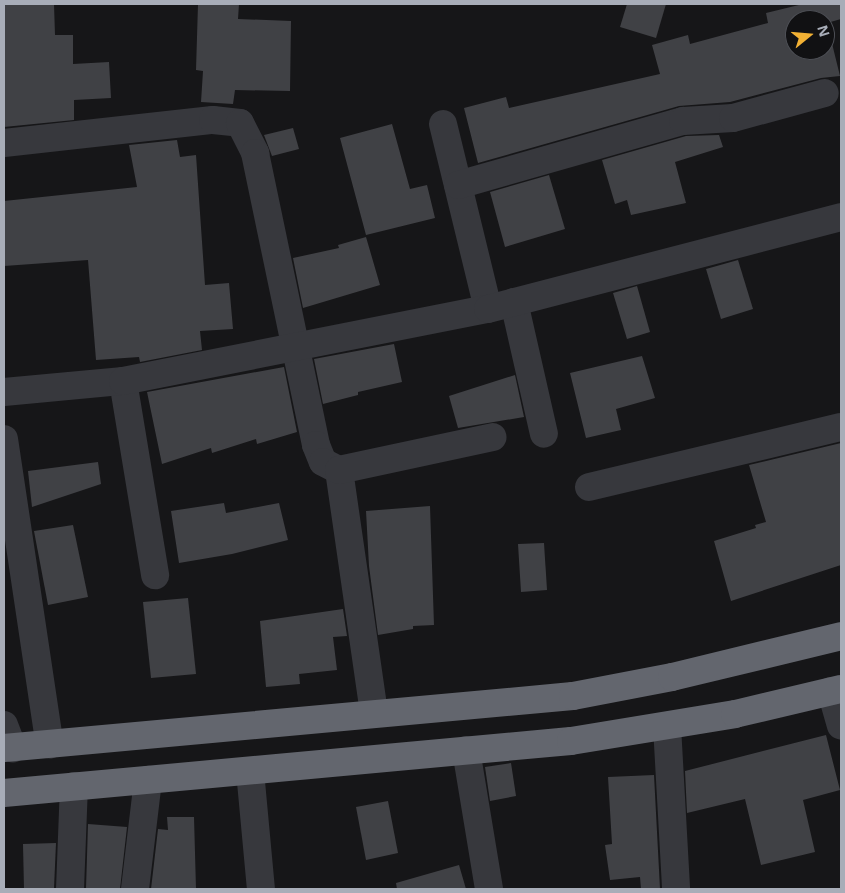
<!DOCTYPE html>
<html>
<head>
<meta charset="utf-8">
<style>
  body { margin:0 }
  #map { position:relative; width:845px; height:893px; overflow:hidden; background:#161618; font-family:"Open Sans",sans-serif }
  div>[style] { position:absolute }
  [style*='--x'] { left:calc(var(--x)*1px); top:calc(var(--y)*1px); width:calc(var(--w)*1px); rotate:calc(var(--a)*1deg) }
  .building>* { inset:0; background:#404145 }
  .minor>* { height:28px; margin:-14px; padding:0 14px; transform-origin:14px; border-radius:14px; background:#37383d }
  .highway>* { height:28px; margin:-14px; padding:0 14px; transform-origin:14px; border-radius:14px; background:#63666e }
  span { translate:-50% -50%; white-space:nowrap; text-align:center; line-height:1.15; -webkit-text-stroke:4px #111113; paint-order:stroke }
  .frame { position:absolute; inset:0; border:5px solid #a8adb8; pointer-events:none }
  .north { position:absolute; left:785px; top:10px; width:50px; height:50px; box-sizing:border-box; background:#111113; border:1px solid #4d4f55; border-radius:50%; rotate:73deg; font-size:14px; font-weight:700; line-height:20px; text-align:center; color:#a8adb8 }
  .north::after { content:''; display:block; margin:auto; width:18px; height:22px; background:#f2b134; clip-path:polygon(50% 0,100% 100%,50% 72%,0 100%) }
</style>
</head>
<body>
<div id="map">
  <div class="building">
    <i style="clip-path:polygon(4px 4px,54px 4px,55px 35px,73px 35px,73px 64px,109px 62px,111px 98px,74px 100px,74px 120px,4px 127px)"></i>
    <i style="clip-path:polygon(198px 4px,239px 4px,238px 19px,291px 21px,290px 91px,235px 90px,233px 104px,201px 102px,203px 71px,196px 70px)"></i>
    <i style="clip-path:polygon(627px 4px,666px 4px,656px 38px,620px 27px)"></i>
    <i style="clip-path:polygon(evenodd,803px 4px,841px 4px,841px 19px,827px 23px,840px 76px,821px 78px,730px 102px,679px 106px,478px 163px,464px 108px,506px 97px,509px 108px,660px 74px,652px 45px,688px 35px,690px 44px,768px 23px,766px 13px,803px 4px,795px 20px,825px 20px,825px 50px,795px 50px,795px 20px)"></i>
    <i style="clip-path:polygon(392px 124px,410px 189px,427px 185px,435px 218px,366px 235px,340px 138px)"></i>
    <i style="clip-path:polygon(293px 128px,299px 149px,272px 156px,264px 135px)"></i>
    <i style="clip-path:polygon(719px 135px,723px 147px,675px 162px,686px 203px,631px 215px,627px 200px,615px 204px,602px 160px,686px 136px)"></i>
    <i style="clip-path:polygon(177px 140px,180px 157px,196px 155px,205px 285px,229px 283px,233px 329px,200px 331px,202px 350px,140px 362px,139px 357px,96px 360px,88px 260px,4px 266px,4px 201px,137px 187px,129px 145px)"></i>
    <i style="clip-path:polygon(549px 175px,565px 229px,505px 247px,490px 192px)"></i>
    <i style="clip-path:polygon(366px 237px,380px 285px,303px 308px,293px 258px,339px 248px,338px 245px)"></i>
    <i style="clip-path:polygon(738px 260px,753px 309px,721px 319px,706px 269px)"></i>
    <i style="clip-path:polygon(637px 286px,650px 332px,627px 339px,613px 293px)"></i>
    <i style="clip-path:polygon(394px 344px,402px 382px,358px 392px,358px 395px,323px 404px,314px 359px)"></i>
    <i style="clip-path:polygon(642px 356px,655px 398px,616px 409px,621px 430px,586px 438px,570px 373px)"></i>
    <i style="clip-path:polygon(284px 367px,297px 432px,257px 444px,256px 439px,212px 453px,211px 448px,162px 464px,147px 392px)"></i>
    <i style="clip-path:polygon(515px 375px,524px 417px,458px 428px,449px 396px)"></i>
    <i style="clip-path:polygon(841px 443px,841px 565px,731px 601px,714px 541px,756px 528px,755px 525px,766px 522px,749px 465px)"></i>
    <i style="clip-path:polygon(98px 462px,101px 484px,32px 507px,28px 471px)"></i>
    <i style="clip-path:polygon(224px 503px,226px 513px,279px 503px,288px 540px,232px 554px,179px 563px,171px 511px)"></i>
    <i style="clip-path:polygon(430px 506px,434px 625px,413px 626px,413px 629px,378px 635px,369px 566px,366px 511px)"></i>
    <i style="clip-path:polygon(73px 525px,88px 597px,48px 605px,34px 531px)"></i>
    <i style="clip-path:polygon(544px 543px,547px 590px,521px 592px,518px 544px)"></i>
    <i style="clip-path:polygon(188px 598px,196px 674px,151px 678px,143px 602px)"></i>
    <i style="clip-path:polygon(343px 609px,347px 636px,333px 637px,337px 670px,299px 674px,300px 684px,266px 687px,260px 621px)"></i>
    <i style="clip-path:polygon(826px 735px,840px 790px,803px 800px,815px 852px,761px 865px,745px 799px,687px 813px,685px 771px)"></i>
    <i style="clip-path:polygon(511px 763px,516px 796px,490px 801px,485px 767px)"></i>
    <i style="clip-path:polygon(654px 775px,660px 889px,641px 889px,640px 877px,610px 880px,605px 845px,612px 844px,608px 777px)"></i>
    <i style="clip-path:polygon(388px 801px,398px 853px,366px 860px,356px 807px)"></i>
    <i style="clip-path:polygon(167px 817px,194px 817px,196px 889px,151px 889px,158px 829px,168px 830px)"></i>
    <i style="clip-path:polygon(88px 824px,127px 827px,120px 889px,86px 889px)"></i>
    <i style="clip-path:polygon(56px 843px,54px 888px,24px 889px,23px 844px)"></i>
    <i style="clip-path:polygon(459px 865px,466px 889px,397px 889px,396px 883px)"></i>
  </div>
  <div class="minor">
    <i style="--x:443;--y:124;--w:190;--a:76.3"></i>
    <i style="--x:4;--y:143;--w:210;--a:-6.3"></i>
    <i style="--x:213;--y:120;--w:27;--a:6"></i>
    <i style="--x:240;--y:123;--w:34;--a:63"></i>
    <i style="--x:255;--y:153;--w:298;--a:78.2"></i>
    <i style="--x:316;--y:445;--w:18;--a:68"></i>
    <i style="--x:323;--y:462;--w:18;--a:27"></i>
    <i style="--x:339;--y:470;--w:246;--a:81.8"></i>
    <i style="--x:458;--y:185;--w:234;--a:-15.9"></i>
    <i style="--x:683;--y:121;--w:50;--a:-3.4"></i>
    <i style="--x:733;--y:118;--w:95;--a:-15.2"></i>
    <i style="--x:514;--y:302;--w:135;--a:77.2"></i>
    <i style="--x:123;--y:381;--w:197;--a:80.6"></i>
    <i style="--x:4;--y:392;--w:120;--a:-5.3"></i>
    <i style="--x:123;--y:381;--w:372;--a:-11.2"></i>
    <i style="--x:488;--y:309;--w:365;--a:-14.6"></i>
    <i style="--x:4;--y:439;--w:309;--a:81.5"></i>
    <i style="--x:339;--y:470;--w:157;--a:-12.1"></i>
    <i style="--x:589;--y:487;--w:259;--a:-13.4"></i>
    <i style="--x:831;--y:691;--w:36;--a:74"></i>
    <i style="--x:4;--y:725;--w:25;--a:69"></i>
    <i style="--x:667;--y:726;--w:163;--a:86.8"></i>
    <i style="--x:466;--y:750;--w:141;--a:80.6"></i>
    <i style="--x:250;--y:771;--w:119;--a:84.7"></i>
    <i style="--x:70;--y:889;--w:103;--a:-87.8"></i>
    <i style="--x:135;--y:889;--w:110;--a:-83.2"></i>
  </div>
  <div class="highway">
    <i style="--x:4;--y:748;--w:571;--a:-5.22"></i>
    <i style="--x:573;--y:696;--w:101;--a:-10.9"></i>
    <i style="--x:672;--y:677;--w:174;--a:-13.6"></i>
    <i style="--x:4;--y:793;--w:569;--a:-5.24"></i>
    <i style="--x:571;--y:741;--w:166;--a:-9.3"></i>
    <i style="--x:735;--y:714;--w:109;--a:-13.3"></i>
  </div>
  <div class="frame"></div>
  <div class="north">N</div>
</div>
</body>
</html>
